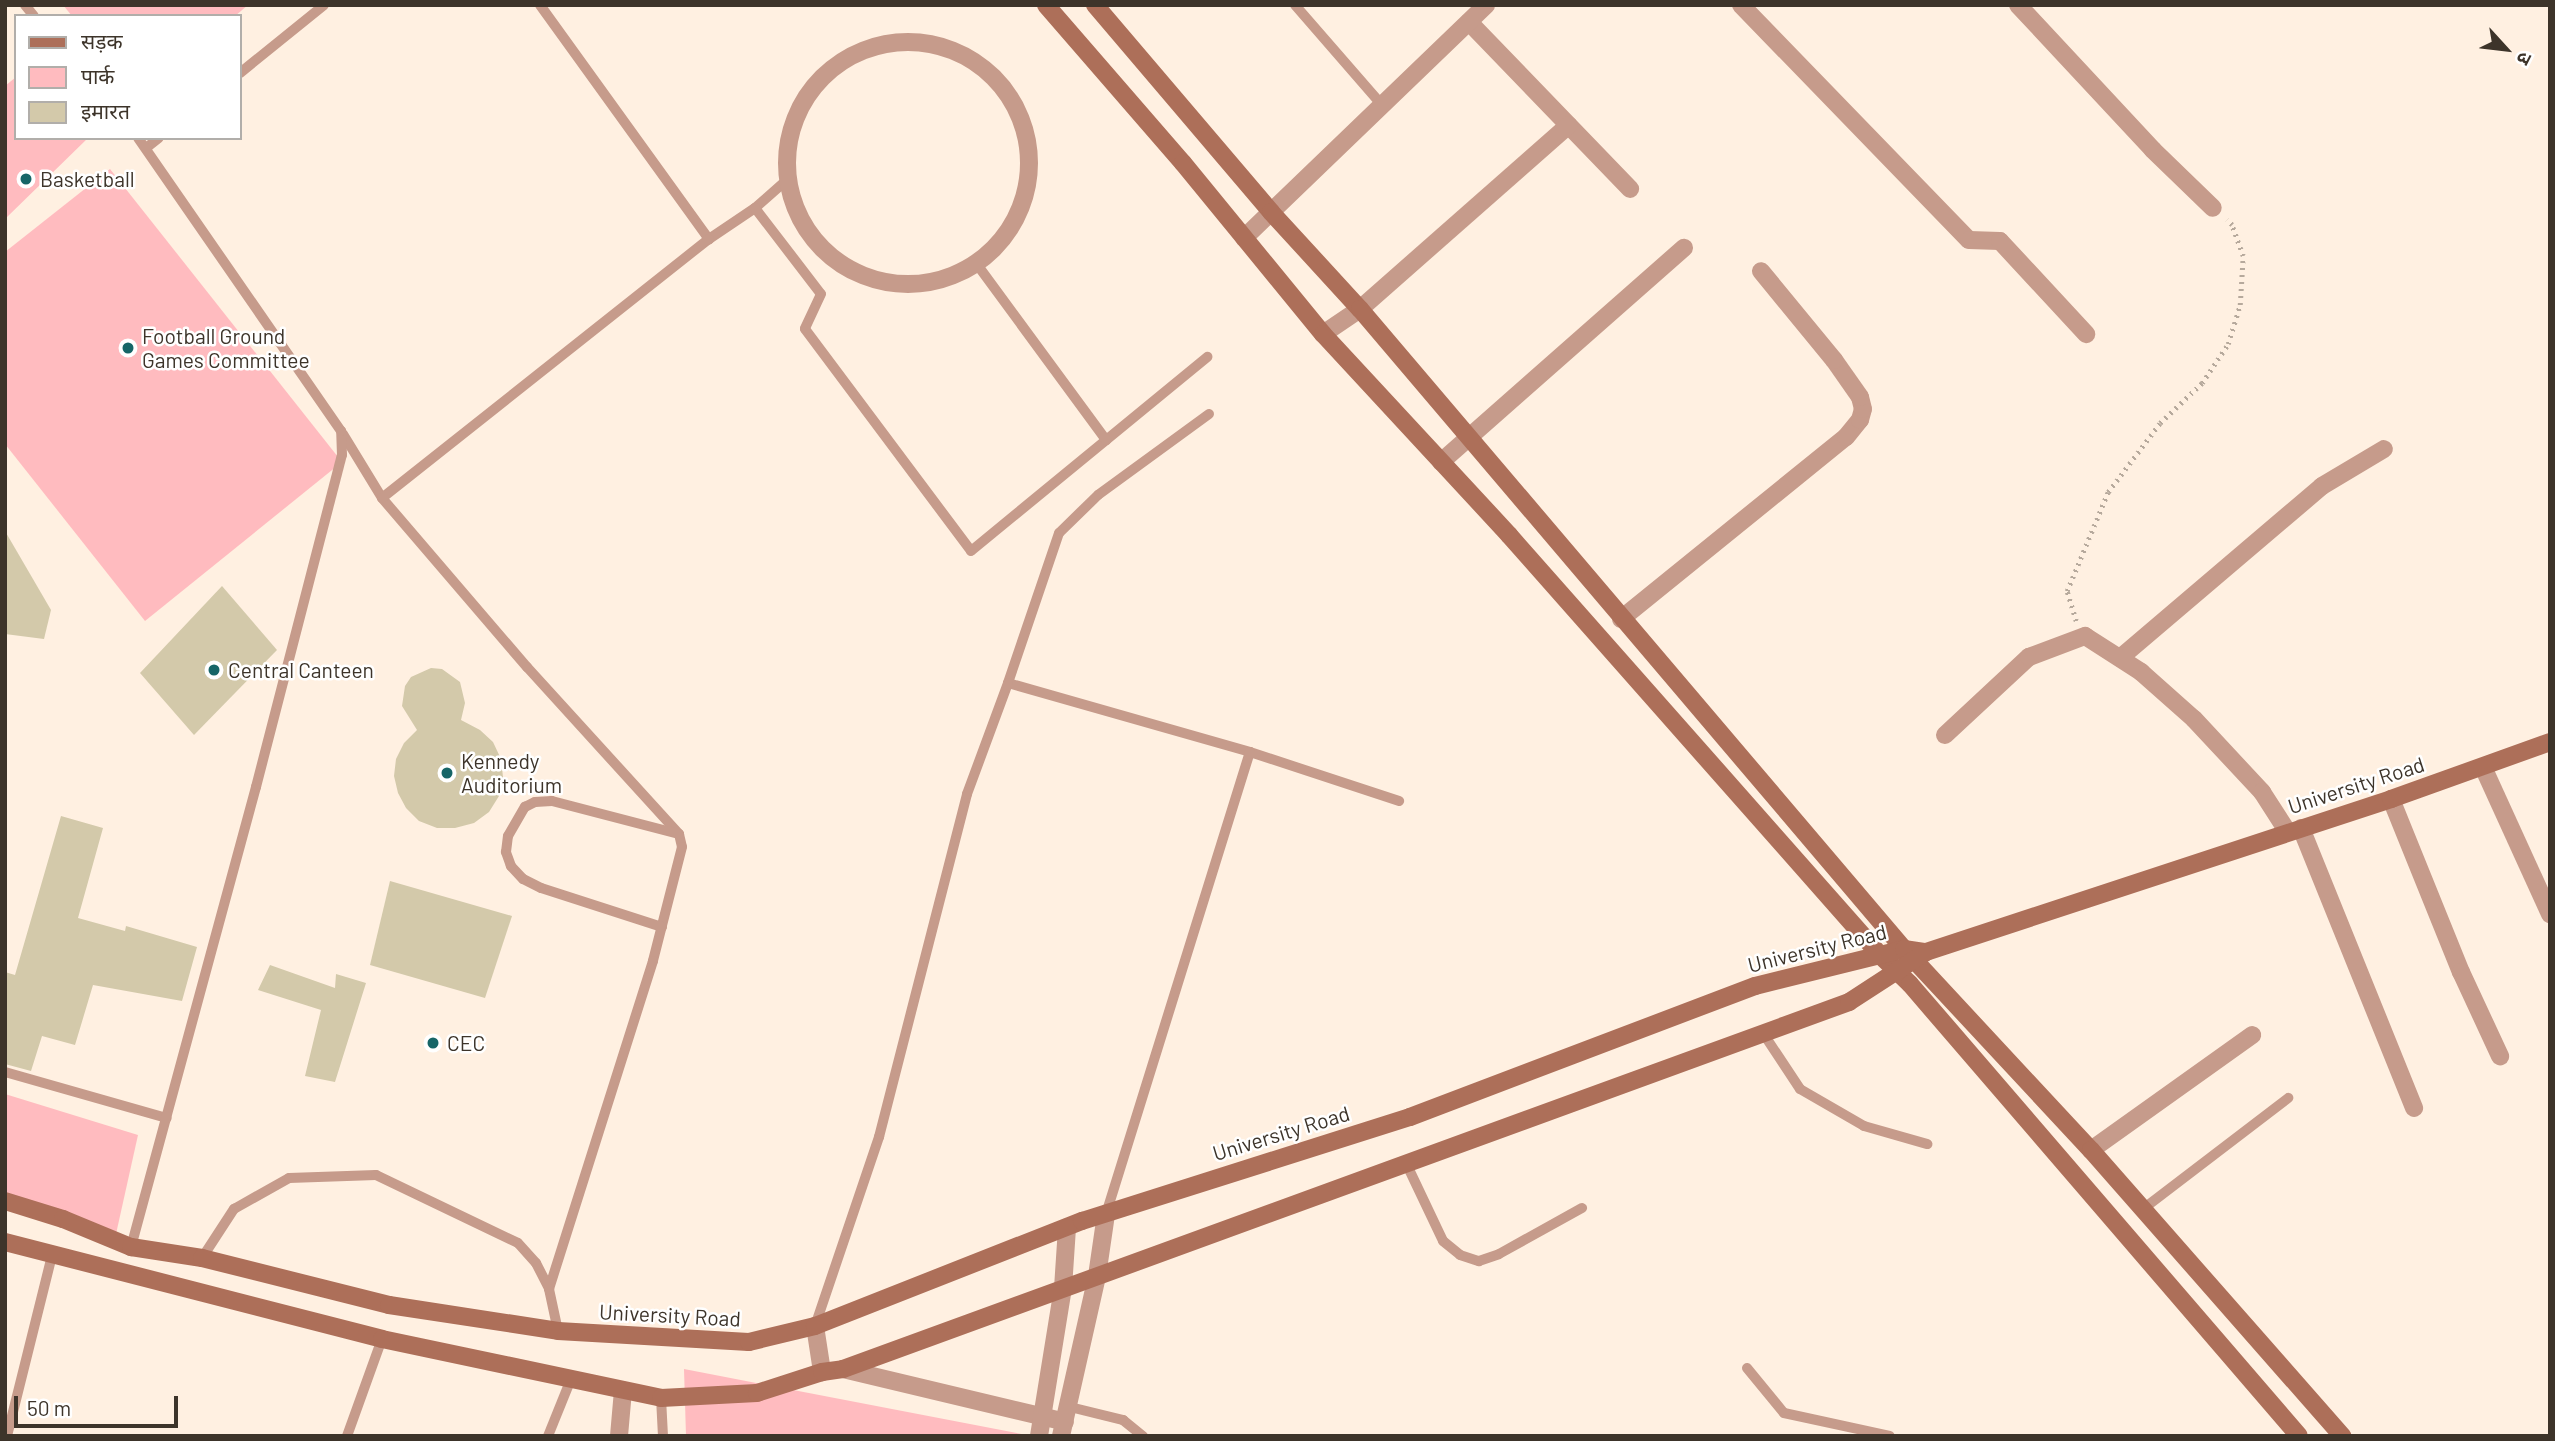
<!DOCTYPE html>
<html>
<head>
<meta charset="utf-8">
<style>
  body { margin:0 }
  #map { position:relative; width:2555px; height:1441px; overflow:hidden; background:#fff0e1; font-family:Barlow,"Noto Sans Devanagari",sans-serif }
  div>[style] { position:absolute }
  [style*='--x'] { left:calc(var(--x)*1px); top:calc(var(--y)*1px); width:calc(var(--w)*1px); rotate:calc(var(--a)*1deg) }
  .green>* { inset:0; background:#ffbbbf }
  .building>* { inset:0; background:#d3c9aa }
  .path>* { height:4.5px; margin-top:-2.25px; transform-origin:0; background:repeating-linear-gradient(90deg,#b6a99c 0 2px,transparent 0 7px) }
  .service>* { height:10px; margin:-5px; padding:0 5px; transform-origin:5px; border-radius:5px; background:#c69b8b }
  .minor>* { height:18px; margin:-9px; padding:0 9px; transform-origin:9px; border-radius:9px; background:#c69b8b }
  .minor>.ring { margin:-9px; padding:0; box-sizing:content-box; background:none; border:18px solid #c69b8b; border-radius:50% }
  .tertiary>* { height:18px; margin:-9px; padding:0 9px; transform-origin:9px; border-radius:9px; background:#c69b8b }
  .secondary>* { height:18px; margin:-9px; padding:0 9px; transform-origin:9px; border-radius:9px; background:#ad6f59 }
  .dots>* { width:19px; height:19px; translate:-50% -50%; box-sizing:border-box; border:4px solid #fff; border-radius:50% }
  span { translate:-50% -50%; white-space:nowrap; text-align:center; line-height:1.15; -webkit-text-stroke:5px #fff; paint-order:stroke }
  .poi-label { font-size:21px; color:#3d342a }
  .left { translate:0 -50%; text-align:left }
  .street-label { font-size:21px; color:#3d342a }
  .frame { position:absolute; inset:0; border:7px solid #3d342a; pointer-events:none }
  .legend { position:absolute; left:14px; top:14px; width:228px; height:126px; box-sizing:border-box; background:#fff; border:2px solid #b1aeaa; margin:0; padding:9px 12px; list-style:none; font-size:21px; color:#3d342a }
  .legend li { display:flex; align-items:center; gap:14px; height:35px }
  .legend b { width:35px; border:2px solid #b1aeaa }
  .north { position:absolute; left:2471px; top:14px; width:70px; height:70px; -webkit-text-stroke:5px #fff; paint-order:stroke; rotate:117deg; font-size:19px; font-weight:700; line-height:28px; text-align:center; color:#3d342a }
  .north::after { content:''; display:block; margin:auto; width:24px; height:32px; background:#3d342a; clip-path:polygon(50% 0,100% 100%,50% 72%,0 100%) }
  .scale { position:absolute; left:14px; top:1396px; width:164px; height:32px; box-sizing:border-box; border:4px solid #3d342a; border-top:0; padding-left:9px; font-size:21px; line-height:24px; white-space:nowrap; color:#3d342a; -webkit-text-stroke:5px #fff; paint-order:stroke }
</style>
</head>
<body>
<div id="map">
  <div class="green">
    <i style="clip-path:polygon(63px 5px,248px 5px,235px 16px,72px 16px)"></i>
    <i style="clip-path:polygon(16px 77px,16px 138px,88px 138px,5px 219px,5px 86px)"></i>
    <i style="clip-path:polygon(110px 169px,342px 462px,145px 621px,5px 444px,5px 252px)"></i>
    <i style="clip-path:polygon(5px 1094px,138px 1135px,116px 1234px,5px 1210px)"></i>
    <i style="clip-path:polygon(684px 1369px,1027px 1435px,686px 1436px)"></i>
  </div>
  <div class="building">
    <i style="clip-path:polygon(5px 531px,51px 610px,44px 639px,5px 634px)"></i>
    <i style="clip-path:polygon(222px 586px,277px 650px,194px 735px,140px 673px)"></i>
    <i style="clip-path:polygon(431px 668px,442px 669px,460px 682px,465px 703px,461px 720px,480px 730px,493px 742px,501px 759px,503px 777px,499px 796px,489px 812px,474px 823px,455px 828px,437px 828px,419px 821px,406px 808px,398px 793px,394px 776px,396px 759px,404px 743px,417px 730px,402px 706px,405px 686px,411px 677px)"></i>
    <i style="clip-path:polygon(61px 816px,103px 828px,78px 918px,125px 931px,126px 926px,197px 947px,182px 1001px,93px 985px,75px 1045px,42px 1036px,31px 1071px,5px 1064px,5px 972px,15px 975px)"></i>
    <i style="clip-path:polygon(390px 881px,512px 916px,485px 998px,370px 965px)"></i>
    <i style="clip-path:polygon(270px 965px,335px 988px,336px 974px,366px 983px,335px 1082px,305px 1076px,321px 1010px,258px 990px)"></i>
  </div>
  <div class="path">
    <i style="--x:2076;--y:621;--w:31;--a:-107"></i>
    <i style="--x:2067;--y:591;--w:107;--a:-67.5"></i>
    <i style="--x:2108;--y:492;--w:86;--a:-53"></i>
    <i style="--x:2160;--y:423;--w:58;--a:-43.6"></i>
    <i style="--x:2202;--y:383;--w:47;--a:-56.3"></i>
    <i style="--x:2228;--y:344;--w:41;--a:-72.9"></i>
    <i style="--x:2240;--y:305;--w:49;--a:-86.5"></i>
    <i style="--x:2243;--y:256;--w:33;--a:-110"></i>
    <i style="--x:2232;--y:225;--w:7;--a:-135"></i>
  </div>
  <div class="service">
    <i style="--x:25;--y:5;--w:14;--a:51"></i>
    <i style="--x:540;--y:5;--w:289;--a:54.2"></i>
    <i style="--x:709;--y:239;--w:55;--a:-34"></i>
    <i style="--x:755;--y:208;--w:45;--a:-41.4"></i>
    <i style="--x:1295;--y:5;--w:133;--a:49"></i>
    <i style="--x:240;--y:73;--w:108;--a:-39"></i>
    <i style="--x:146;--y:148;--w:16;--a:-38"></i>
    <i style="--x:755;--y:208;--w:108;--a:52.5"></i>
    <i style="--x:821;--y:294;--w:38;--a:115"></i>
    <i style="--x:805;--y:329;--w:277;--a:53.2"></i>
    <i style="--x:971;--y:551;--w:306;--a:-39.4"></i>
    <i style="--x:976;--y:263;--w:220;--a:53.7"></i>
    <i style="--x:1209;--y:414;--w:137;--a:143.9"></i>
    <i style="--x:1098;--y:495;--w:54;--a:135.7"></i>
    <i style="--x:1059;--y:533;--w:158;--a:108.8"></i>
    <i style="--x:1008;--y:683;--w:252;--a:15.9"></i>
    <i style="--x:1250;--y:752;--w:157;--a:18.2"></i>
    <i style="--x:343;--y:434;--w:75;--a:58.6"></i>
    <i style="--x:382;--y:498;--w:223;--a:49.4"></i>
    <i style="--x:527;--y:667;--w:226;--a:47.7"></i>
    <i style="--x:679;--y:834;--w:13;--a:77"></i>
    <i style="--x:682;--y:847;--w:118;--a:104.3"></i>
    <i style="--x:653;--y:961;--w:344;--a:107.6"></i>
    <i style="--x:382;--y:498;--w:417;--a:-38.4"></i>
    <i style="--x:662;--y:927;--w:127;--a:-162.1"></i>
    <i style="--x:541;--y:888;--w:20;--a:-153"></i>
    <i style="--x:523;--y:879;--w:18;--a:-133"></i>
    <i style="--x:511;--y:866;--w:15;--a:-110"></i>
    <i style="--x:506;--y:852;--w:16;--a:-83"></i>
    <i style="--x:508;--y:836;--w:34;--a:-60"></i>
    <i style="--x:525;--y:807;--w:11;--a:-27"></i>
    <i style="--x:535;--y:802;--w:17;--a:-3"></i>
    <i style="--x:552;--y:801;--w:131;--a:14.6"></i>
    <i style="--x:1763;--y:1033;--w:67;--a:56.5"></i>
    <i style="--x:1800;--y:1089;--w:74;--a:30"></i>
    <i style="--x:1864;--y:1126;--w:66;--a:15.9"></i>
    <i style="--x:5;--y:1072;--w:168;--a:15.9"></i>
    <i style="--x:1406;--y:1163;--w:86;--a:64.6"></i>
    <i style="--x:1443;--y:1241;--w:22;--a:39"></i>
    <i style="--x:1460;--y:1255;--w:20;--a:18"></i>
    <i style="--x:1479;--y:1261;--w:21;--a:-19"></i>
    <i style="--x:1499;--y:1254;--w:95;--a:-29"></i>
    <i style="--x:2143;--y:1209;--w:183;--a:-37.4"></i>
    <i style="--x:1106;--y:1214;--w:484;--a:-72.7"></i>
    <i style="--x:131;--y:1247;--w:477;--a:-74.8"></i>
    <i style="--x:256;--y:787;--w:343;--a:-75.5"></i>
    <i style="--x:342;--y:455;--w:24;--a:-92"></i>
    <i style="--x:341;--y:431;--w:356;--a:-124.7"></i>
    <i style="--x:202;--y:1258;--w:59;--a:-56.9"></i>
    <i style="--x:234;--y:1209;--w:63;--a:-29.4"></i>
    <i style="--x:289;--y:1178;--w:87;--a:-2"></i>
    <i style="--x:376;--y:1175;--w:157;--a:25.6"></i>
    <i style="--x:518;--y:1243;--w:27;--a:48"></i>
    <i style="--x:536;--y:1263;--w:29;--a:63"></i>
    <i style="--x:549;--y:1289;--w:43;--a:77.9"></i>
    <i style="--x:815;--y:1326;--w:200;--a:-71.3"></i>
    <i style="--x:879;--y:1137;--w:354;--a:-75.6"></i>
    <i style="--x:967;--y:794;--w:118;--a:-69.7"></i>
    <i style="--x:1747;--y:1368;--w:58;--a:50.6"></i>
    <i style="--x:1784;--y:1413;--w:108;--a:12.2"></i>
    <i style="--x:661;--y:1398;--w:38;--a:87"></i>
    <i style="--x:1070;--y:1407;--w:55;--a:13.8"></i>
    <i style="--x:1123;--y:1420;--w:26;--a:39"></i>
    <i style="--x:7;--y:1436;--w:187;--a:-76"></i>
    <i style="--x:347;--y:1436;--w:103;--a:-70.2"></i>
    <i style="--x:548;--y:1436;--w:61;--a:-68"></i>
  </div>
  <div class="minor">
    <i style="--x:1741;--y:5;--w:327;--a:45.9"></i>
    <i style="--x:1969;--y:240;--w:31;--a:2"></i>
    <i style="--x:2000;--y:241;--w:127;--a:47.2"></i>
    <i style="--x:2018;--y:5;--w:198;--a:47"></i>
    <i style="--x:2153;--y:150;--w:83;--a:44"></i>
    <i style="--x:1469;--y:22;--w:232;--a:46"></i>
    <i class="ring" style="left:787px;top:42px;width:224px;height:224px"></i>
    <i style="--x:1244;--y:238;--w:336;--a:-43.9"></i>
    <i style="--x:1323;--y:334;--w:45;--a:-34"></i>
    <i style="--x:1360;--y:309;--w:278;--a:-41.4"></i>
    <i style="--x:1441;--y:462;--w:324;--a:-41.4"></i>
    <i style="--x:1621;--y:619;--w:289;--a:-39"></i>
    <i style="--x:1846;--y:437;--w:22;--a:-51"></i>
    <i style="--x:1860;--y:420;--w:11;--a:-75"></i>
    <i style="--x:1863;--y:409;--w:12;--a:-104"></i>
    <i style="--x:1860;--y:397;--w:45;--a:-125.1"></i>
    <i style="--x:1834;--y:360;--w:115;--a:-129.4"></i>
    <i style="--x:2120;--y:658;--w:265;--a:-40.4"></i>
    <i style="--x:2322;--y:486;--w:72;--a:-30.8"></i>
    <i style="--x:1945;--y:735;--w:115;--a:-42.9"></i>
    <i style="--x:2029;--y:657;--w:60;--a:-20.6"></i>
    <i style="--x:2085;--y:636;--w:67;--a:32.7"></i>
    <i style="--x:2141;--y:672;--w:71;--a:41.6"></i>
    <i style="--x:2194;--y:719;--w:100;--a:47"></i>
    <i style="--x:2262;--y:792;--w:46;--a:57.3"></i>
    <i style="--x:2483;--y:767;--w:162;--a:65.5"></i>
    <i style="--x:2391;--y:799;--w:187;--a:68"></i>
    <i style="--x:2461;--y:972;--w:93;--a:65.1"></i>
    <i style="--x:2301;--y:828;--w:302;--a:68"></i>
    <i style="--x:2091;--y:1150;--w:198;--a:-35.5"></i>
    <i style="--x:619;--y:1436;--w:46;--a:-85"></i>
  </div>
  <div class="tertiary">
    <i style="--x:815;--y:1326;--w:47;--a:81.3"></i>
    <i style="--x:843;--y:1369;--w:228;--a:13.4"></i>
    <i style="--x:1039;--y:1436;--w:150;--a:-80.8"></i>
    <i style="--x:1063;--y:1288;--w:61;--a:-86.2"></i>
    <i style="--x:1061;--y:1436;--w:164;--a:-77.3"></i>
    <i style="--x:1097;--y:1276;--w:63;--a:-81.7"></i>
  </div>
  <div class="secondary">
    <i style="--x:1046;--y:5;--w:209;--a:49.1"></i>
    <i style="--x:1183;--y:163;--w:221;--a:50.7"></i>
    <i style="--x:1323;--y:334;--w:274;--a:47.2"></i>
    <i style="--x:1509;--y:535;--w:562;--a:48.54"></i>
    <i style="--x:1881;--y:956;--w:40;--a:44"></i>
    <i style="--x:1910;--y:984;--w:596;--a:49.28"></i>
    <i style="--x:1095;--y:5;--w:272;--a:49.6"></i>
    <i style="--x:1271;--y:212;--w:132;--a:47.5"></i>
    <i style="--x:1360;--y:309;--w:840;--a:49.64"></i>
    <i style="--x:1904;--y:949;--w:275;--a:47.1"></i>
    <i style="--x:2091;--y:1150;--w:381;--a:48.7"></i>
    <i style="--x:5;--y:1201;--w:61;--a:17.2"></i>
    <i style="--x:63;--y:1219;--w:74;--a:22.4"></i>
    <i style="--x:131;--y:1247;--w:72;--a:8.8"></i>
    <i style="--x:202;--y:1258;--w:193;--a:14.1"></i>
    <i style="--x:389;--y:1305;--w:171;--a:8.7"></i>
    <i style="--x:558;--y:1331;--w:191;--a:3.3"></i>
    <i style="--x:749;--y:1342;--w:68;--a:-13.6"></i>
    <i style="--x:815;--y:1326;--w:287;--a:-21.5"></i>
    <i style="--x:1082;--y:1221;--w:344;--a:-17.6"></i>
    <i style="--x:1410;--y:1117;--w:369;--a:-20.8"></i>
    <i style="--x:1755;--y:986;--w:154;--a:-13.9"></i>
    <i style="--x:1904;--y:949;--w:22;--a:8"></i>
    <i style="--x:1926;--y:952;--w:490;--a:-18.2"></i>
    <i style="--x:2391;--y:799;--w:169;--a:-19.7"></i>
    <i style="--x:5;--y:1242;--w:389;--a:14.4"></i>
    <i style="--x:382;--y:1339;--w:285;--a:11.9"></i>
    <i style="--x:661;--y:1398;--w:96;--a:-3"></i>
    <i style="--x:757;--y:1393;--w:68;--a:-17.9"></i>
    <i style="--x:822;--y:1372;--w:21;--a:-8"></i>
    <i style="--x:843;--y:1369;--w:1071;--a:-20.04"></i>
    <i style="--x:1849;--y:1002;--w:92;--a:-33"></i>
  </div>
  <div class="dots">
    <i style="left:26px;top:179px;background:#166567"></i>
    <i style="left:128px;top:348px;background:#166567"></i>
    <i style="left:214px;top:670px;background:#166567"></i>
    <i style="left:447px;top:773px;background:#166567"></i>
    <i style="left:433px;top:1043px;background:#166567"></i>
  </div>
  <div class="poi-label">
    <span class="left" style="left:40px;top:179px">Basketball</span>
    <span class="left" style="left:142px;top:348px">Football Ground<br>Games Committee</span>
    <span class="left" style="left:228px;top:670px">Central Canteen</span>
    <span class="left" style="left:461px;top:773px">Kennedy<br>Auditorium</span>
    <span class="left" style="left:447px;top:1043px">CEC</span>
  </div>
  <div class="street-label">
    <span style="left:2356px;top:785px;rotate:-18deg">University Road</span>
    <span style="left:1817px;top:948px;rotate:-14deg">University Road</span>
    <span style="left:1281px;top:1133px;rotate:-17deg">University Road</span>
    <span style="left:670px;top:1315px;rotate:3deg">University Road</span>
  </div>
  <div class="frame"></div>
  <ul class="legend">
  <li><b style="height:9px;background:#ad6f59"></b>सड़क</li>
  <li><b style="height:19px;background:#ffbbbf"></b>पार्क</li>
  <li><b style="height:19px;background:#d3c9aa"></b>इमारत</li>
  </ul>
  <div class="north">उ</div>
  <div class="scale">50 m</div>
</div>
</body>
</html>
